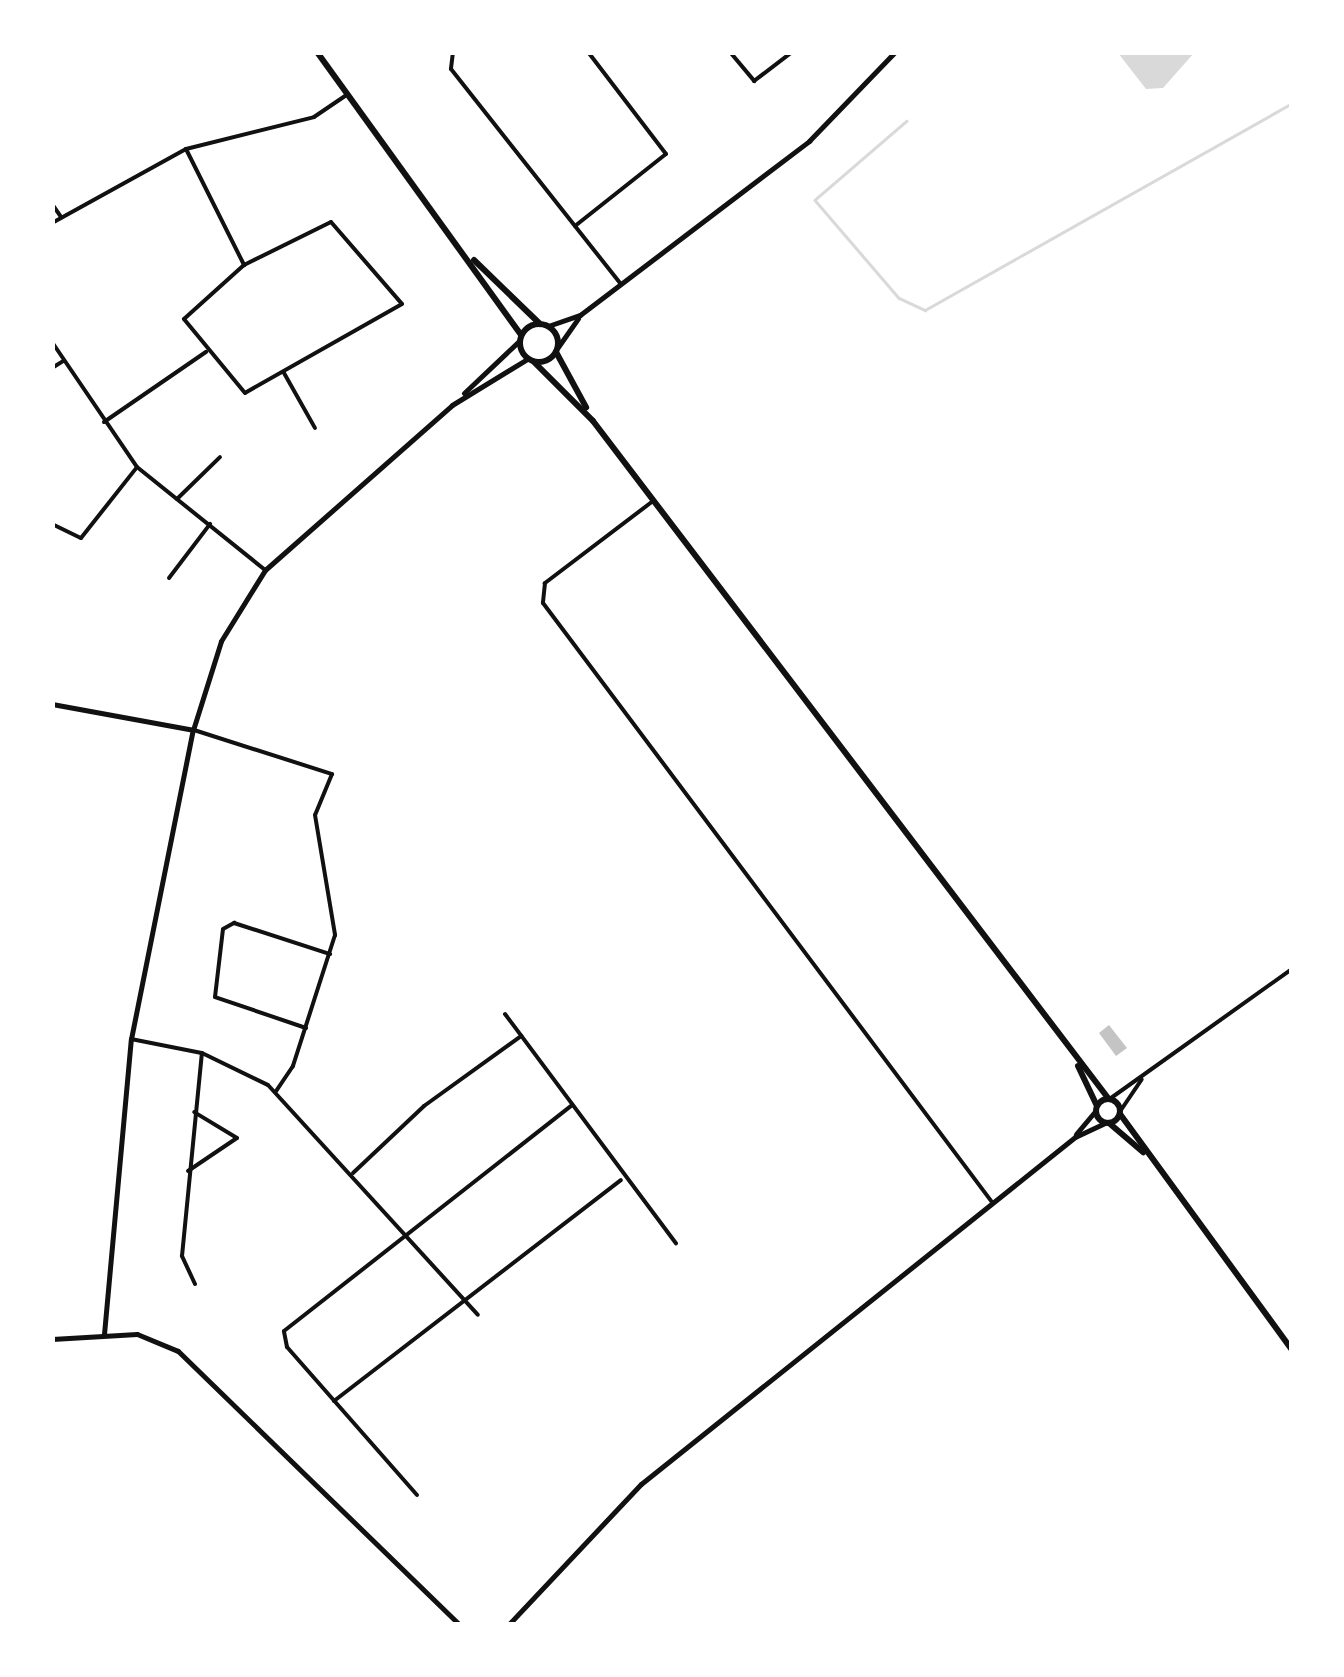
<!DOCTYPE html>
<html>
<head>
<meta charset="utf-8">
<style>
  body { margin:0 }
  #map { position:relative; width:1344px; height:1677px; overflow:hidden; background:#fff; font-family:Merriweather,serif }
  div>[style] { position:absolute }
  [style*='--x'] { left:calc(var(--x)*1px); top:calc(var(--y)*1px); width:calc(var(--w)*1px); rotate:calc(var(--a)*1deg) }
  .water>* { inset:0; background:#d9d9d9 }
  .stream>* { height:2.5px; margin:-1.25px; padding:0 1.25px; transform-origin:1.25px; border-radius:1.25px; background:#d9d9d9 }
  .building>* { inset:0; background:#c4c4c4 }
  .minor>* { height:4px; margin:-2px; padding:0 2px; transform-origin:2px; border-radius:2px; background:#111 }
  .tertiary>* { height:5px; margin:-2.5px; padding:0 2.5px; transform-origin:2.5px; border-radius:2.5px; background:#111 }
  .secondary>* { height:6px; margin:-3px; padding:0 3px; transform-origin:3px; border-radius:3px; background:#111 }
  .secondary>.ring { margin:-3px; padding:0; box-sizing:content-box; background:none; border:6px solid #111; border-radius:50% }
  span { translate:-50% -50%; white-space:nowrap; text-align:center; line-height:1.15; -webkit-text-stroke:8px #fff; paint-order:stroke }
  .frame { position:absolute; inset:0; border:55px solid #fff; pointer-events:none }
</style>
</head>
<body>
<div id="map">
  <div class="water">
    <i style="clip-path:polygon(1118px 53px,1118px 52px,1194px 53px,1163px 88px,1146px 89px)"></i>
  </div>
  <div class="stream">
    <i style="--x:907;--y:121;--w:121;--a:139.3"></i>
    <i style="--x:815;--y:200;--w:129;--a:49.4"></i>
    <i style="--x:899;--y:298;--w:29;--a:25"></i>
    <i style="--x:925;--y:310;--w:421;--a:-29.4"></i>
  </div>
  <div class="building">
    <i style="clip-path:polygon(1109px 1025px,1127px 1048px,1116px 1056px,1099px 1033px)"></i>
  </div>
  <div class="minor">
    <i style="--x:453;--y:52;--w:17;--a:97"></i>
    <i style="--x:451;--y:69;--w:274;--a:51.7"></i>
    <i style="--x:730;--y:52;--w:38;--a:50"></i>
    <i style="--x:754;--y:81;--w:48;--a:-37.3"></i>
    <i style="--x:186;--y:149;--w:130;--a:63.4"></i>
    <i style="--x:244;--y:265;--w:97;--a:-26.3"></i>
    <i style="--x:331;--y:222;--w:108;--a:49.1"></i>
    <i style="--x:402;--y:304;--w:180;--a:150.5"></i>
    <i style="--x:245;--y:393;--w:96;--a:-129.5"></i>
    <i style="--x:184;--y:319;--w:81;--a:-42"></i>
    <i style="--x:52;--y:204;--w:16;--a:55"></i>
    <i style="--x:52;--y:223;--w:153;--a:-28.9"></i>
    <i style="--x:186;--y:149;--w:132;--a:-14"></i>
    <i style="--x:314;--y:117;--w:41;--a:-34.1"></i>
    <i style="--x:575;--y:226;--w:116;--a:-38.4"></i>
    <i style="--x:666;--y:154;--w:128;--a:-127.4"></i>
    <i style="--x:52;--y:342;--w:151;--a:55.8"></i>
    <i style="--x:137;--y:467;--w:164;--a:38.8"></i>
    <i style="--x:52;--y:368;--w:13;--a:-32"></i>
    <i style="--x:284;--y:373;--w:63;--a:60.6"></i>
    <i style="--x:104;--y:422;--w:124;--a:-34.5"></i>
    <i style="--x:177;--y:499;--w:60;--a:-44.3"></i>
    <i style="--x:653;--y:501;--w:136;--a:142.8"></i>
    <i style="--x:545;--y:583;--w:20;--a:96"></i>
    <i style="--x:543;--y:603;--w:749;--a:53.15"></i>
    <i style="--x:52;--y:524;--w:32;--a:26"></i>
    <i style="--x:81;--y:538;--w:90;--a:-51.7"></i>
    <i style="--x:169;--y:578;--w:68;--a:-52.8"></i>
    <i style="--x:194;--y:730;--w:145;--a:17.7"></i>
    <i style="--x:332;--y:774;--w:44;--a:112.5"></i>
    <i style="--x:315;--y:815;--w:122;--a:80.5"></i>
    <i style="--x:335;--y:935;--w:138;--a:107.8"></i>
    <i style="--x:293;--y:1066;--w:30;--a:124"></i>
    <i style="--x:505;--y:1014;--w:286;--a:53.3"></i>
    <i style="--x:306;--y:1028;--w:96;--a:-161.2"></i>
    <i style="--x:215;--y:997;--w:68;--a:-83.3"></i>
    <i style="--x:223;--y:929;--w:13;--a:-29"></i>
    <i style="--x:234;--y:923;--w:101;--a:17.9"></i>
    <i style="--x:131;--y:1039;--w:72;--a:11.2"></i>
    <i style="--x:202;--y:1053;--w:73;--a:25.9"></i>
    <i style="--x:268;--y:1085;--w:311;--a:47.6"></i>
    <i style="--x:1111;--y:1098;--w:222;--a:-35.5"></i>
    <i style="--x:1121;--y:1110;--w:37;--a:-56"></i>
    <i style="--x:188;--y:1171;--w:59;--a:-34"></i>
    <i style="--x:237;--y:1138;--w:50;--a:-148.8"></i>
    <i style="--x:353;--y:1173;--w:98;--a:-43.3"></i>
    <i style="--x:424;--y:1106;--w:120;--a:-35.8"></i>
    <i style="--x:195;--y:1284;--w:31;--a:-115"></i>
    <i style="--x:182;--y:1256;--w:204;--a:-84.4"></i>
    <i style="--x:334;--y:1401;--w:362;--a:-37.6"></i>
    <i style="--x:417;--y:1495;--w:197;--a:-131.3"></i>
    <i style="--x:287;--y:1347;--w:16;--a:-101"></i>
    <i style="--x:284;--y:1331;--w:366;--a:-38.1"></i>
  </div>
  <div class="tertiary">
    <i style="--x:548;--y:326;--w:34;--a:-19"></i>
    <i style="--x:580;--y:315;--w:288;--a:-37.2"></i>
    <i style="--x:809;--y:141;--w:124;--a:-46"></i>
    <i style="--x:558;--y:347;--w:35;--a:-55"></i>
    <i style="--x:464;--y:393;--w:77;--a:-43.4"></i>
    <i style="--x:52;--y:704;--w:143;--a:10.4"></i>
    <i style="--x:1076;--y:1134;--w:31;--a:-50"></i>
    <i style="--x:104;--y:1334;--w:296;--a:-84.8"></i>
    <i style="--x:131;--y:1039;--w:315;--a:-78.7"></i>
    <i style="--x:193;--y:730;--w:93;--a:-72.5"></i>
    <i style="--x:221;--y:641;--w:84;--a:-58.2"></i>
    <i style="--x:265;--y:570;--w:249;--a:-41.4"></i>
    <i style="--x:452;--y:405;--w:88;--a:-31.5"></i>
    <i style="--x:52;--y:1339;--w:85;--a:-3.4"></i>
    <i style="--x:137;--y:1334;--w:44;--a:22.5"></i>
    <i style="--x:178;--y:1351;--w:392;--a:44.2"></i>
    <i style="--x:509;--y:1624;--w:192;--a:-46.7"></i>
    <i style="--x:641;--y:1484;--w:556;--a:-38.64"></i>
    <i style="--x:1075;--y:1137;--w:33;--a:-25"></i>
  </div>
  <div class="secondary">
    <i style="--x:317;--y:52;--w:349;--a:54.2"></i>
    <i style="--x:474;--y:260;--w:92;--a:44.1"></i>
    <i class="ring" style="left:520px;top:324px;width:32px;height:32px"></i>
    <i style="--x:556;--y:352;--w:63;--a:61.4"></i>
    <i style="--x:534;--y:362;--w:83;--a:45"></i>
    <i style="--x:593;--y:421;--w:851;--a:52.74"></i>
    <i style="--x:1078;--y:1066;--w:44;--a:64.6"></i>
    <i class="ring" style="left:1096px;top:1099px;width:18px;height:18px"></i>
    <i style="--x:1120;--y:1114;--w:292;--a:53.9"></i>
    <i style="--x:1109;--y:1123;--w:45;--a:40.5"></i>
  </div>
  <div class="frame"></div>
</div>
</body>
</html>
